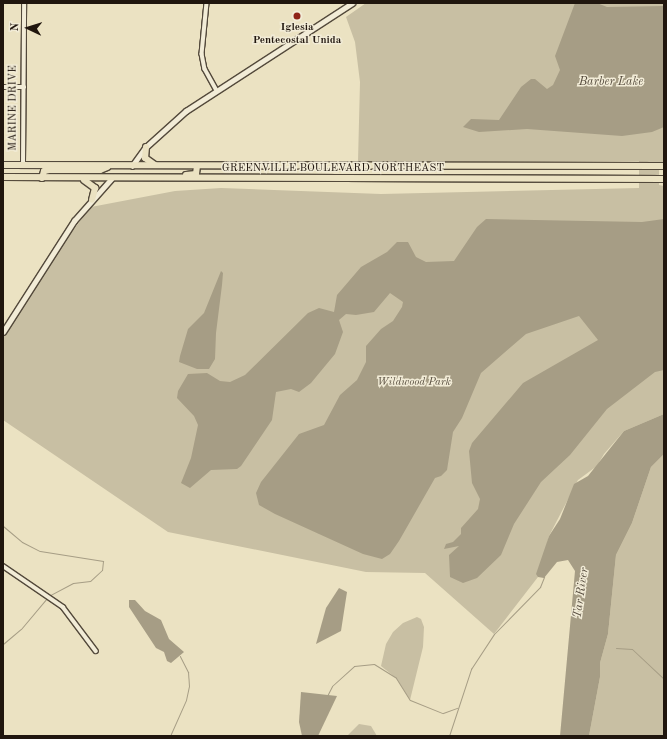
<!DOCTYPE html>
<html>
<head>
<meta charset="utf-8">
<style>
  body { margin:0 }
  #map { position:relative; width:667px; height:739px; overflow:hidden; background:#ebe2c2; font-family:"Old Standard TT",serif }
  div>[style] { position:absolute }
  [style*='--x'] { left:calc(var(--x)*1px); top:calc(var(--y)*1px); width:calc(var(--w)*1px); rotate:calc(var(--a)*1deg) }
  .green>* { inset:0; background:#c8bfa3 }
  .water>* { inset:0; background:#a69d85 }
  .stream>* { height:1px; margin:-0.5px; padding:0 0.5px; transform-origin:0.5px; border-radius:0.5px; background:#a69d85 }
  .roads { filter:drop-shadow(1px 0 #53493b) drop-shadow(-1px 0 #53493b) drop-shadow(0 1px #53493b) drop-shadow(0 -1px #53493b) }
  .minor>* { height:3.5px; margin:-1.75px; padding:0 1.75px; transform-origin:1.75px; border-radius:1.75px; background:#f2ecd7 }
  .tertiary>* { height:4.5px; margin:-2.25px; padding:0 2.25px; transform-origin:2.25px; border-radius:2.25px; background:#f2ecd7 }
  .trunk>* { height:6px; margin:-3px; padding:0 3px; transform-origin:3px; border-radius:3px; background:#ebe2c2 }
  .dots>* { width:11px; height:11px; translate:-50% -50%; box-sizing:border-box; border:2px solid #f2ecd7; border-radius:50% }
  span { translate:-50% -50%; white-space:nowrap; text-align:center; line-height:1.15; -webkit-text-stroke:3px #f2ecd7; paint-order:stroke }
  .poi-label { font-size:11px; color:#20160e; font-weight:700 }
  .street-label { font-size:11px; color:#20160e }
  .park-label { font-size:11px; color:#5b5142; font-style:italic }
  .water-label { font-size:12px; color:#564c3e; font-style:italic }
  .frame { position:absolute; inset:0; border:4px solid #20160e; pointer-events:none }
  .north { position:absolute; left:8px; top:8px; width:40px; height:40px; -webkit-text-stroke:3px #f2ecd7; paint-order:stroke; rotate:274deg; font-size:11px; font-weight:700; line-height:16px; text-align:center; color:#20160e }
  .north::after { content:''; display:block; margin:auto; width:14px; height:18px; background:#20160e; clip-path:polygon(50% 0,100% 100%,50% 72%,0 100%) }
</style>
</head>
<body>
<div id="map">
  <div class="green">
    <i style="clip-path:polygon(366px 3px,664px 3px,664px 163px,659px 163px,659px 185px,664px 186px,664px 414px,624px 431px,604px 454px,597px 466px,578px 480px,549px 536px,538px 577px,494px 634px,425px 573px,366px 572px,168px 532px,3px 420px,3px 332px,39px 274px,91px 207px,175px 191px,221px 188px,381px 194px,639px 188px,639px 161px,358px 161px,360px 82px,355px 42px,346px 17px)"></i>
    <i style="clip-path:polygon(664px 454px,664px 736px,589px 736px,600px 677px,600px 663px,608px 634px,616px 555px,632px 523px,651px 467px)"></i>
    <i style="clip-path:polygon(417px 617px,421px 619px,424px 627px,423px 647px,410px 700px,396px 678px,381px 666px,386px 644px,393px 632px,403px 623px)"></i>
    <i style="clip-path:polygon(359px 724px,371px 726px,377px 736px,347px 736px)"></i>
  </div>
  <div class="water">
    <i style="clip-path:polygon(575px 3px,597px 3px,607px 7px,664px 6px,664px 127px,652px 132px,622px 136px,527px 129px,479px 132px,463px 127px,471px 119px,499px 120px,521px 87px,531px 79px,535px 79px,547px 89px,553px 85px,560px 70px,555px 56px)"></i>
    <i style="clip-path:polygon(486px 219px,642px 222px,664px 219px,664px 370px,655px 372px,607px 409px,570px 455px,541px 482px,514px 524px,501px 555px,477px 578px,463px 583px,450px 577px,449px 555px,459px 546px,444px 549px,446px 544px,453px 542px,461px 534px,461px 528px,478px 509px,480px 499px,472px 483px,469px 451px,472px 443px,523px 383px,598px 340px,579px 316px,526px 334px,481px 373px,462px 418px,453px 432px,447px 470px,441px 476px,435px 478px,399px 541px,390px 554px,382px 559px,363px 554px,275px 514px,259px 505px,256px 493px,261px 482px,299px 434px,324px 425px,340px 395px,357px 380px,366px 362px,366px 346px,381px 329px,393px 321px,402px 307px,403px 302px,390px 293px,374px 312px,356px 315px,346px 314px,339px 320px,343px 332px,335px 354px,311px 383px,299px 392px,291px 389px,276px 392px,272px 420px,241px 466px,237px 469px,211px 470px,190px 488px,181px 483px,191px 458px,198px 425px,194px 416px,177px 398px,178px 391px,188px 374px,207px 373px,220px 381px,230px 382px,245px 375px,308px 313px,319px 308px,334px 312px,337px 295px,361px 267px,387px 252px,397px 242px,408px 242px,416px 257px,426px 262px,454px 261px,477px 227px)"></i>
    <i style="clip-path:polygon(221px 271px,223px 273px,222px 285px,216px 333px,215px 359px,209px 369px,197px 369px,179px 362px,180px 356px,188px 329px,204px 313px)"></i>
    <i style="clip-path:polygon(664px 414px,664px 454px,651px 467px,632px 523px,616px 555px,608px 634px,600px 663px,600px 677px,589px 736px,560px 736px,575px 571px,568px 560px,557px 562px,544px 578px,538px 577px,536px 574px,549px 536px,560px 519px,574px 484px,588px 476px,624px 431px)"></i>
    <i style="clip-path:polygon(339px 588px,347px 592px,341px 631px,316px 644px,326px 608px)"></i>
    <i style="clip-path:polygon(129px 600px,135px 600px,145px 611px,161px 620px,169px 639px,184px 652px,171px 663px,167px 661px,164px 652px,156px 648px,129px 607px)"></i>
    <i style="clip-path:polygon(301px 692px,337px 696px,318px 736px,302px 736px,299px 722px)"></i>
  </div>
  <div class="stream">
    <i style="--x:3;--y:526;--w:25;--a:40"></i>
    <i style="--x:22;--y:542;--w:20;--a:27"></i>
    <i style="--x:40;--y:551;--w:64;--a:9"></i>
    <i style="--x:103;--y:561;--w:9;--a:96"></i>
    <i style="--x:102;--y:570;--w:16;--a:137"></i>
    <i style="--x:90;--y:581;--w:17;--a:173"></i>
    <i style="--x:73;--y:583;--w:27;--a:152"></i>
    <i style="--x:3;--y:644;--w:23;--a:-40"></i>
    <i style="--x:21;--y:629;--w:40;--a:-50"></i>
    <i style="--x:616;--y:648;--w:16;--a:4"></i>
    <i style="--x:632;--y:649;--w:44;--a:43.2"></i>
    <i style="--x:327;--y:696;--w:11;--a:-63"></i>
    <i style="--x:332;--y:686;--w:30;--a:-42"></i>
    <i style="--x:354;--y:666;--w:20;--a:-6"></i>
    <i style="--x:374;--y:664;--w:26;--a:32"></i>
    <i style="--x:396;--y:678;--w:26;--a:58"></i>
    <i style="--x:410;--y:700;--w:35;--a:22"></i>
    <i style="--x:443;--y:713;--w:15;--a:-20"></i>
    <i style="--x:170;--y:736;--w:39;--a:-66"></i>
    <i style="--x:186;--y:700;--w:14;--a:-78"></i>
    <i style="--x:189;--y:686;--w:14;--a:-94"></i>
    <i style="--x:188;--y:672;--w:18;--a:-117"></i>
    <i style="--x:449;--y:736;--w:71;--a:-71.8"></i>
    <i style="--x:471;--y:669;--w:42;--a:-56.7"></i>
    <i style="--x:494;--y:634;--w:66;--a:-45.6"></i>
    <i style="--x:540;--y:587;--w:11;--a:-68"></i>
  </div>
  <div class="roads">
    <div class="minor">
      <i style="--x:207;--y:3;--w:51;--a:95.6"></i>
      <i style="--x:202;--y:54;--w:15;--a:79"></i>
      <i style="--x:205;--y:69;--w:23;--a:61"></i>
      <i style="--x:3;--y:87;--w:21;--a:0"></i>
      <i style="--x:23;--y:164;--w:161;--a:-89.6"></i>
      <i style="--x:3;--y:566;--w:73;--a:34.3"></i>
      <i style="--x:63;--y:607;--w:55;--a:53.1"></i>
    </div>
    <div class="tertiary">
      <i style="--x:132;--y:166;--w:24;--a:-54"></i>
      <i style="--x:146;--y:147;--w:54;--a:-42"></i>
      <i style="--x:186;--y:111;--w:198;--a:-33"></i>
      <i style="--x:3;--y:332;--w:132;--a:-57.4"></i>
      <i style="--x:74;--y:221;--w:57;--a:-48.5"></i>
    </div>
    <div class="trunk">
      <i style="--x:146;--y:147;--w:11;--a:95"></i>
      <i style="--x:145;--y:158;--w:12;--a:35"></i>
      <i style="--x:3;--y:165;--w:661;--a:0.09"></i>
      <i style="--x:186;--y:175;--w:10;--a:-6"></i>
      <i style="--x:196;--y:174;--w:8;--a:-83"></i>
      <i style="--x:3;--y:177;--w:661;--a:0.17"></i>
      <i style="--x:42;--y:178;--w:7;--a:-74"></i>
      <i style="--x:44;--y:171;--w:5;--a:-11"></i>
      <i style="--x:49;--y:170;--w:51;--a:0"></i>
      <i style="--x:100;--y:170;--w:8;--a:-23"></i>
      <i style="--x:84;--y:180;--w:14;--a:36"></i>
      <i style="--x:95;--y:188;--w:12;--a:104"></i>
    </div>
  </div>
  <div class="dots">
    <i style="left:297px;top:16px;background:#8f2418"></i>
  </div>
  <div class="poi-label">
    <span style="left:297px;top:35px">Iglesia<br>Pentecostal Unida</span>
  </div>
  <div class="street-label">
    <span style="left:14px;top:108px;rotate:-90deg">MARINE DRIVE</span>
    <span style="left:333px;top:169px">GREENVILLE BOULEVARD NORTHEAST</span>
  </div>
  <div class="park-label">
    <span style="left:414px;top:383px">Wildwood Park</span>
  </div>
  <div class="water-label">
    <span style="left:611px;top:83px">Barber Lake</span>
    <span style="left:582px;top:593px;rotate:-82deg">Tar River</span>
  </div>
  <div class="frame"></div>
  <div class="north">N</div>
</div>
</body>
</html>
